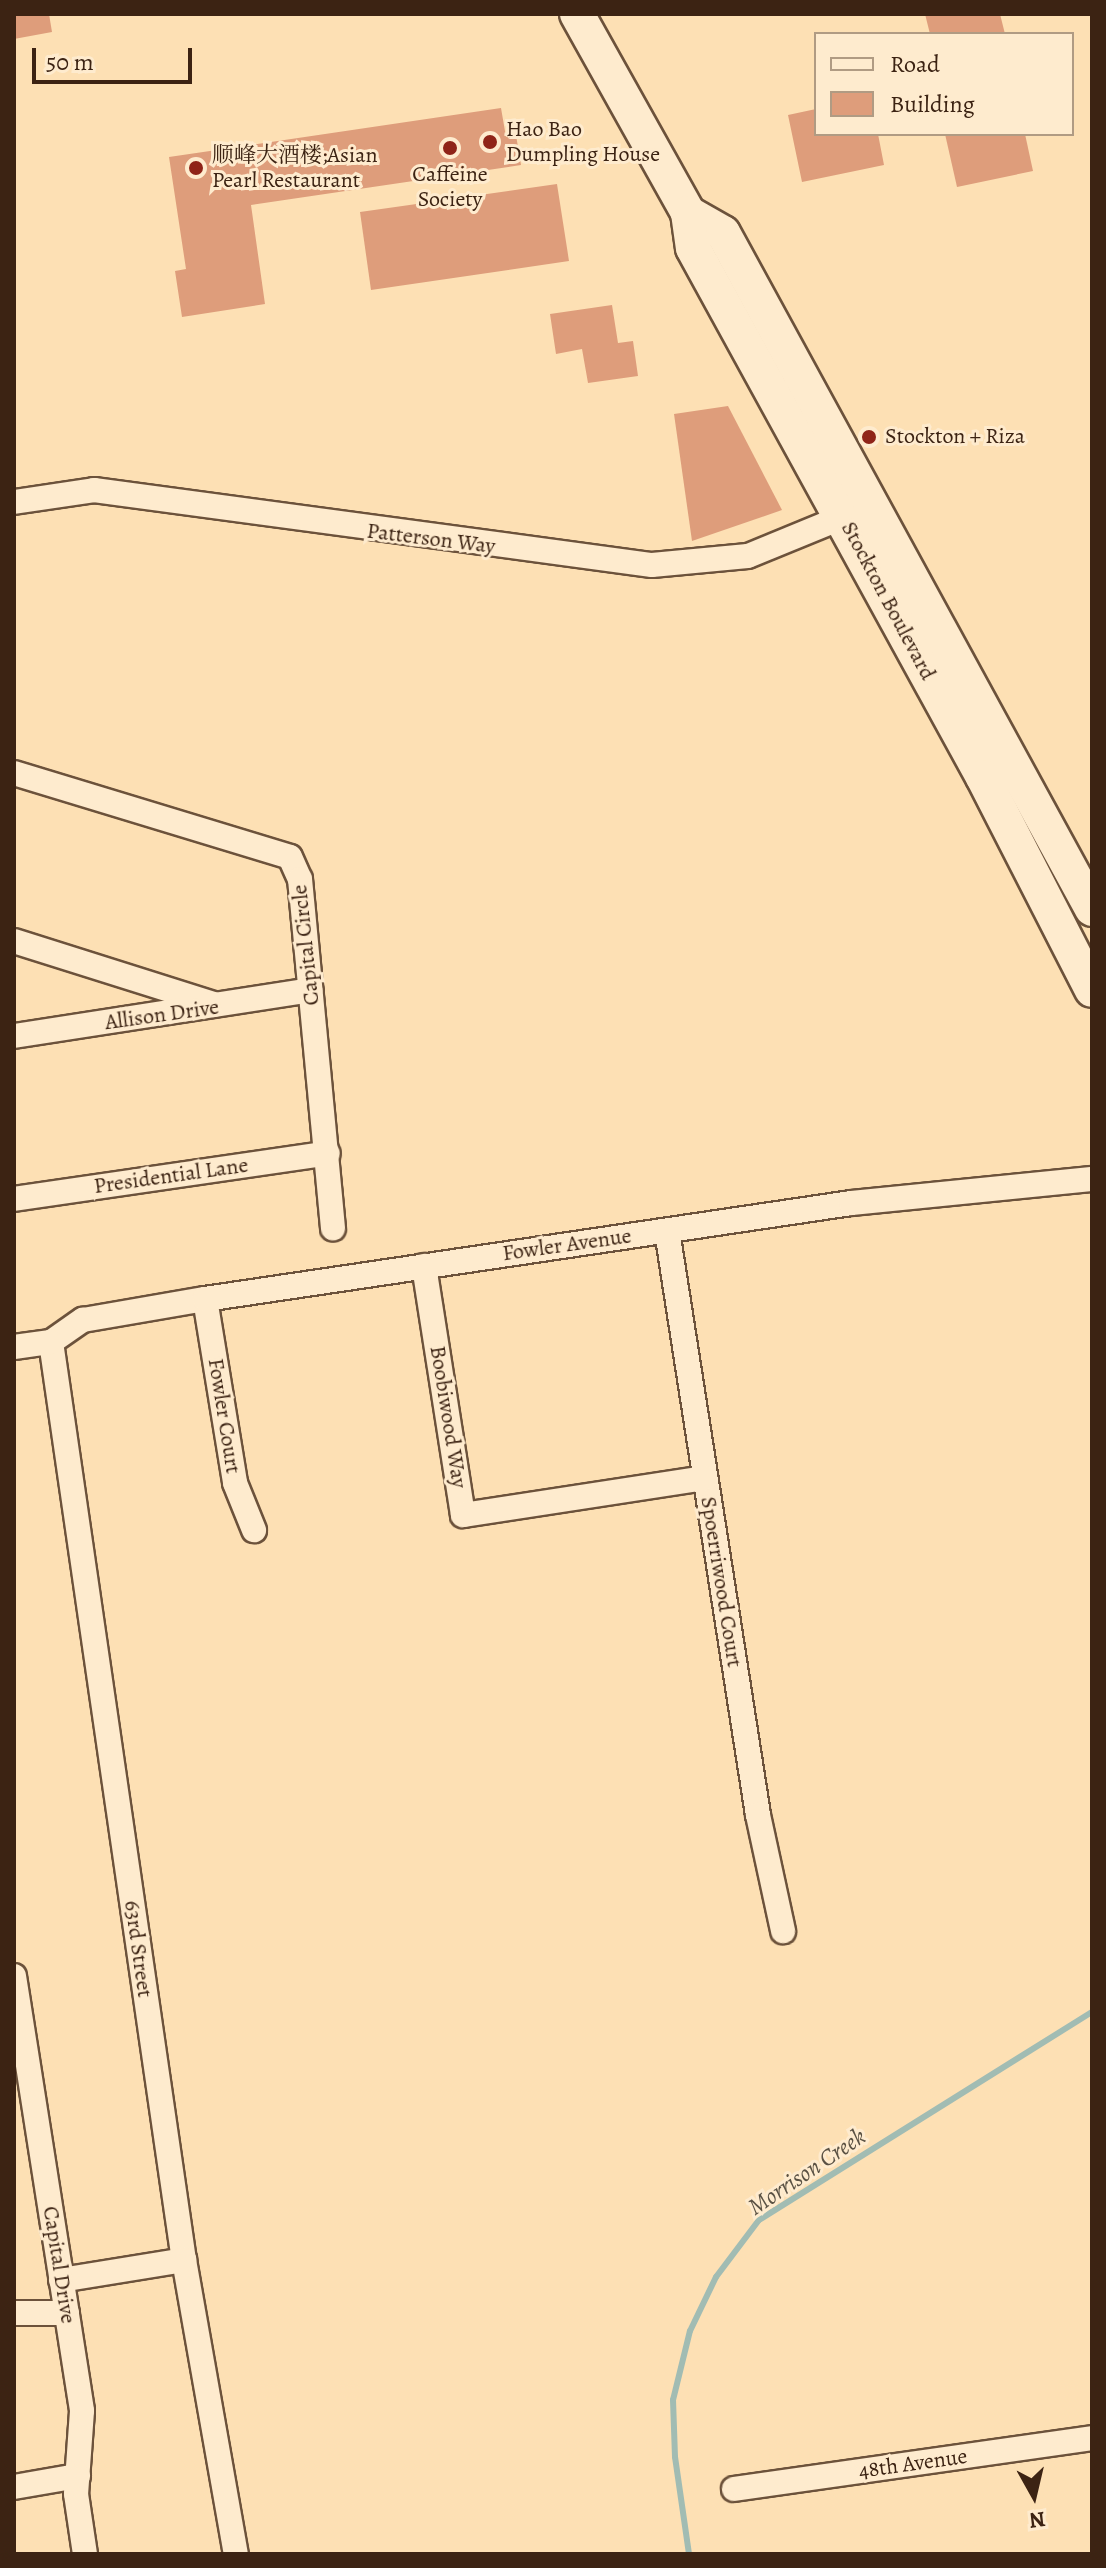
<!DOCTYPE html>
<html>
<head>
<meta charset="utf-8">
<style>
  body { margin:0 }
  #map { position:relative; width:1106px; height:2568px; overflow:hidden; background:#fde0b4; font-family:Alegreya,"Noto Serif SC",serif }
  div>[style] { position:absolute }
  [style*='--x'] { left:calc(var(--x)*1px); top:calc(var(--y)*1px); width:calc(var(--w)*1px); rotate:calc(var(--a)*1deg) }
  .stream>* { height:6px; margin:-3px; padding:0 3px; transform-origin:3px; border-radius:3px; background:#a1bcb3 }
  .building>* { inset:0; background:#de9d7b }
  .roads { filter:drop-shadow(2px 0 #6c523b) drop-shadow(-2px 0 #6c523b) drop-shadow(0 2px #6c523b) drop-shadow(0 -2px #6c523b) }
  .minor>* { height:24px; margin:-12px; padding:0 12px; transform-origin:12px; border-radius:12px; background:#feebce }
  .secondary>* { height:34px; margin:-17px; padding:0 17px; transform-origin:17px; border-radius:17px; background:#feebce }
  .dots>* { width:22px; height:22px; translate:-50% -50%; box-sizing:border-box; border:4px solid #feebce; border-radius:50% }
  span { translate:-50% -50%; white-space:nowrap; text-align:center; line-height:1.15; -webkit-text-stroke:6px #feebce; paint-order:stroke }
  .poi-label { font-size:22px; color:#3c2313 }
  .left { translate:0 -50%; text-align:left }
  .street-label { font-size:22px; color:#3c2313 }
  .water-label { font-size:24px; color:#5a5143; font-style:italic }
  .frame { position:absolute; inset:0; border:16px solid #3c2313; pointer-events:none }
  .legend { position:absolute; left:814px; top:32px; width:260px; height:104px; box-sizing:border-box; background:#feebce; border:2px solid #b09b83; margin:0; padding:10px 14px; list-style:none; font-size:24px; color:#3c2313 }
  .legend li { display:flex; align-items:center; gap:16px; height:40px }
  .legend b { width:40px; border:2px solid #b09b83 }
  .north { position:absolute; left:994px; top:2456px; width:80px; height:80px; -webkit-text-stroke:6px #feebce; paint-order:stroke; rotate:172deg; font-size:22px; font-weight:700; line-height:32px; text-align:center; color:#3c2313 }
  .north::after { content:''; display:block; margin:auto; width:28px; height:36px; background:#3c2313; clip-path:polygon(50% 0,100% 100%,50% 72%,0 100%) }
  .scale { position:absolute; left:32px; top:48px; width:160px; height:36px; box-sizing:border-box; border:4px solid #3c2313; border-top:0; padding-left:10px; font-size:24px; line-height:28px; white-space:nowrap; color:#3c2313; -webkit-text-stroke:6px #feebce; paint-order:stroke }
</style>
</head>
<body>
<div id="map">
  <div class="stream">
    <i style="--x:689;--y:2554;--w:98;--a:-98.2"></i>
    <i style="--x:675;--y:2457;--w:57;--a:-92"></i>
    <i style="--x:673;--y:2400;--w:71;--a:-76.2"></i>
    <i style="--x:690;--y:2331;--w:60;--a:-64.3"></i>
    <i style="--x:716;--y:2277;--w:71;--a:-53"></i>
    <i style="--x:759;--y:2220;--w:393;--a:-32"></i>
  </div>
  <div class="building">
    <i style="clip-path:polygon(14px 14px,49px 14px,52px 32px,14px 39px)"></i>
    <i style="clip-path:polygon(925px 14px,1000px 14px,1005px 34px,930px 34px)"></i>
    <i style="clip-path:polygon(501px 108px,506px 137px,516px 135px,521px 165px,251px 205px,265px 304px,182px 317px,175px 271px,186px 269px,169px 157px)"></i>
    <i style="clip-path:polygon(816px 109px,816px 134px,878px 134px,884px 165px,802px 182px,788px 115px)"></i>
    <i style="clip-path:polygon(945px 134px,1025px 134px,1033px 171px,957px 187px)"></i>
    <i style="clip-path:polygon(557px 184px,569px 261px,371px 290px,360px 212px)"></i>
    <i style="clip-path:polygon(612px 305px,618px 343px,633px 341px,638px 376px,588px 383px,582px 349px,556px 354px,550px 314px)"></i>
    <i style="clip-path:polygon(728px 406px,782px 510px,692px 541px,674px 414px)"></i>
  </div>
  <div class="roads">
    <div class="minor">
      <i style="--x:14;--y:502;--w:81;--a:-8.5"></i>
      <i style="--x:94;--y:490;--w:563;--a:7.66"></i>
      <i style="--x:652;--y:565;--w:96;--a:-5.4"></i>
      <i style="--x:748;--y:556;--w:103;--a:-22.3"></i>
      <i style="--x:14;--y:773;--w:288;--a:16.9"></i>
      <i style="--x:290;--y:857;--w:24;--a:66"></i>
      <i style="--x:300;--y:879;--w:351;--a:84.6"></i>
      <i style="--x:14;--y:941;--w:210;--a:17.5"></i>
      <i style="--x:14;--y:1036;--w:300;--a:-8.8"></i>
      <i style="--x:14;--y:1199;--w:317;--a:-8.3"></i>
      <i style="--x:667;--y:1231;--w:591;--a:81.14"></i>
      <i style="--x:758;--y:1815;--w:119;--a:77.8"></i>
      <i style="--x:424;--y:1266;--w:252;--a:81.1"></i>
      <i style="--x:463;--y:1515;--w:245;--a:-8.7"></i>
      <i style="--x:205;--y:1299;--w:186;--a:80.7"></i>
      <i style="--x:235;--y:1483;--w:51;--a:68"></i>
      <i style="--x:51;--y:1342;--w:928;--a:81.76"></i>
      <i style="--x:184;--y:2260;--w:299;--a:80"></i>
      <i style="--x:51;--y:1342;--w:39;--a:-35"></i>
      <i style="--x:83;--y:1320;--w:124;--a:-9.8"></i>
      <i style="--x:205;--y:1299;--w:653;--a:-8.45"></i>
      <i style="--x:851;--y:1203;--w:242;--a:-5.7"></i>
      <i style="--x:14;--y:1347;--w:37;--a:-8"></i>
      <i style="--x:14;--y:1976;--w:440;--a:81.1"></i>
      <i style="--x:82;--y:2411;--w:83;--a:94.1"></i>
      <i style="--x:76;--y:2494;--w:61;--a:81.5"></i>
      <i style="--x:61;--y:2280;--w:125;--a:-9.2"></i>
      <i style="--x:14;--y:2313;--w:53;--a:0"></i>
      <i style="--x:14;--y:2487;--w:65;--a:-9.8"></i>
      <i style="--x:734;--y:2489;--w:362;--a:-8.1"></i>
    </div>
    <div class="secondary">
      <i style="--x:577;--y:14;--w:228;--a:60.8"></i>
      <i style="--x:688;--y:213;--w:35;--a:82"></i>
      <i style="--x:693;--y:248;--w:603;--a:61.27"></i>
      <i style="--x:983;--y:777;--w:239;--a:62.9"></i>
      <i style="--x:688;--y:213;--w:40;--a:29.7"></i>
      <i style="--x:723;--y:233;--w:770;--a:61.37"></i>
    </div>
  </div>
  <div class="dots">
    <i style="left:490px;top:142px;background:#8f2418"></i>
    <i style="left:450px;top:148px;background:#8f2418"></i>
    <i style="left:196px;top:168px;background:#8f2418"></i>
    <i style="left:869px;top:437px;background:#8f2418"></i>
  </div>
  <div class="poi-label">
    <span class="left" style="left:506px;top:142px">Hao Bao<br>Dumpling House</span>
    <span class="left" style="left:212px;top:168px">顺峰大酒楼;Asian<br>Pearl Restaurant</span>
    <span style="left:450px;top:187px">Caffeine<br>Society</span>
    <span class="left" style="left:885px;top:437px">Stockton + Riza</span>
  </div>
  <div class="street-label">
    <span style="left:431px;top:539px;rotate:7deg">Patterson Way</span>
    <span style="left:888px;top:601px;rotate:62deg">Stockton Boulevard</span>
    <span style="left:306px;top:945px;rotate:-96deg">Capital Circle</span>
    <span style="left:162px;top:1015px;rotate:-8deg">Allison Drive</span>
    <span style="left:171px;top:1176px;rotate:-8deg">Presidential Lane</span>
    <span style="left:567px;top:1245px;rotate:-8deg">Fowler Avenue</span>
    <span style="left:224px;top:1416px;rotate:81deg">Fowler Court</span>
    <span style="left:448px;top:1417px;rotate:81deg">Boobiwood Way</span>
    <span style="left:721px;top:1582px;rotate:81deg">Spoerriwood Court</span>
    <span style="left:138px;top:1949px;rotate:82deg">63rd Street</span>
    <span style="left:59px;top:2265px;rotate:81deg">Capital Drive</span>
    <span style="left:913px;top:2464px;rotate:-8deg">48th Avenue</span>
  </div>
  <div class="water-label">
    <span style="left:807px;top:2172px;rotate:-34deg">Morrison Creek</span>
  </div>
  <div class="frame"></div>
  <ul class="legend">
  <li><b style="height:10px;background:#feebce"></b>Road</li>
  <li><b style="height:22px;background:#de9d7b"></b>Building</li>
  </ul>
  <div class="north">N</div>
  <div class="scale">50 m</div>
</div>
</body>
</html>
